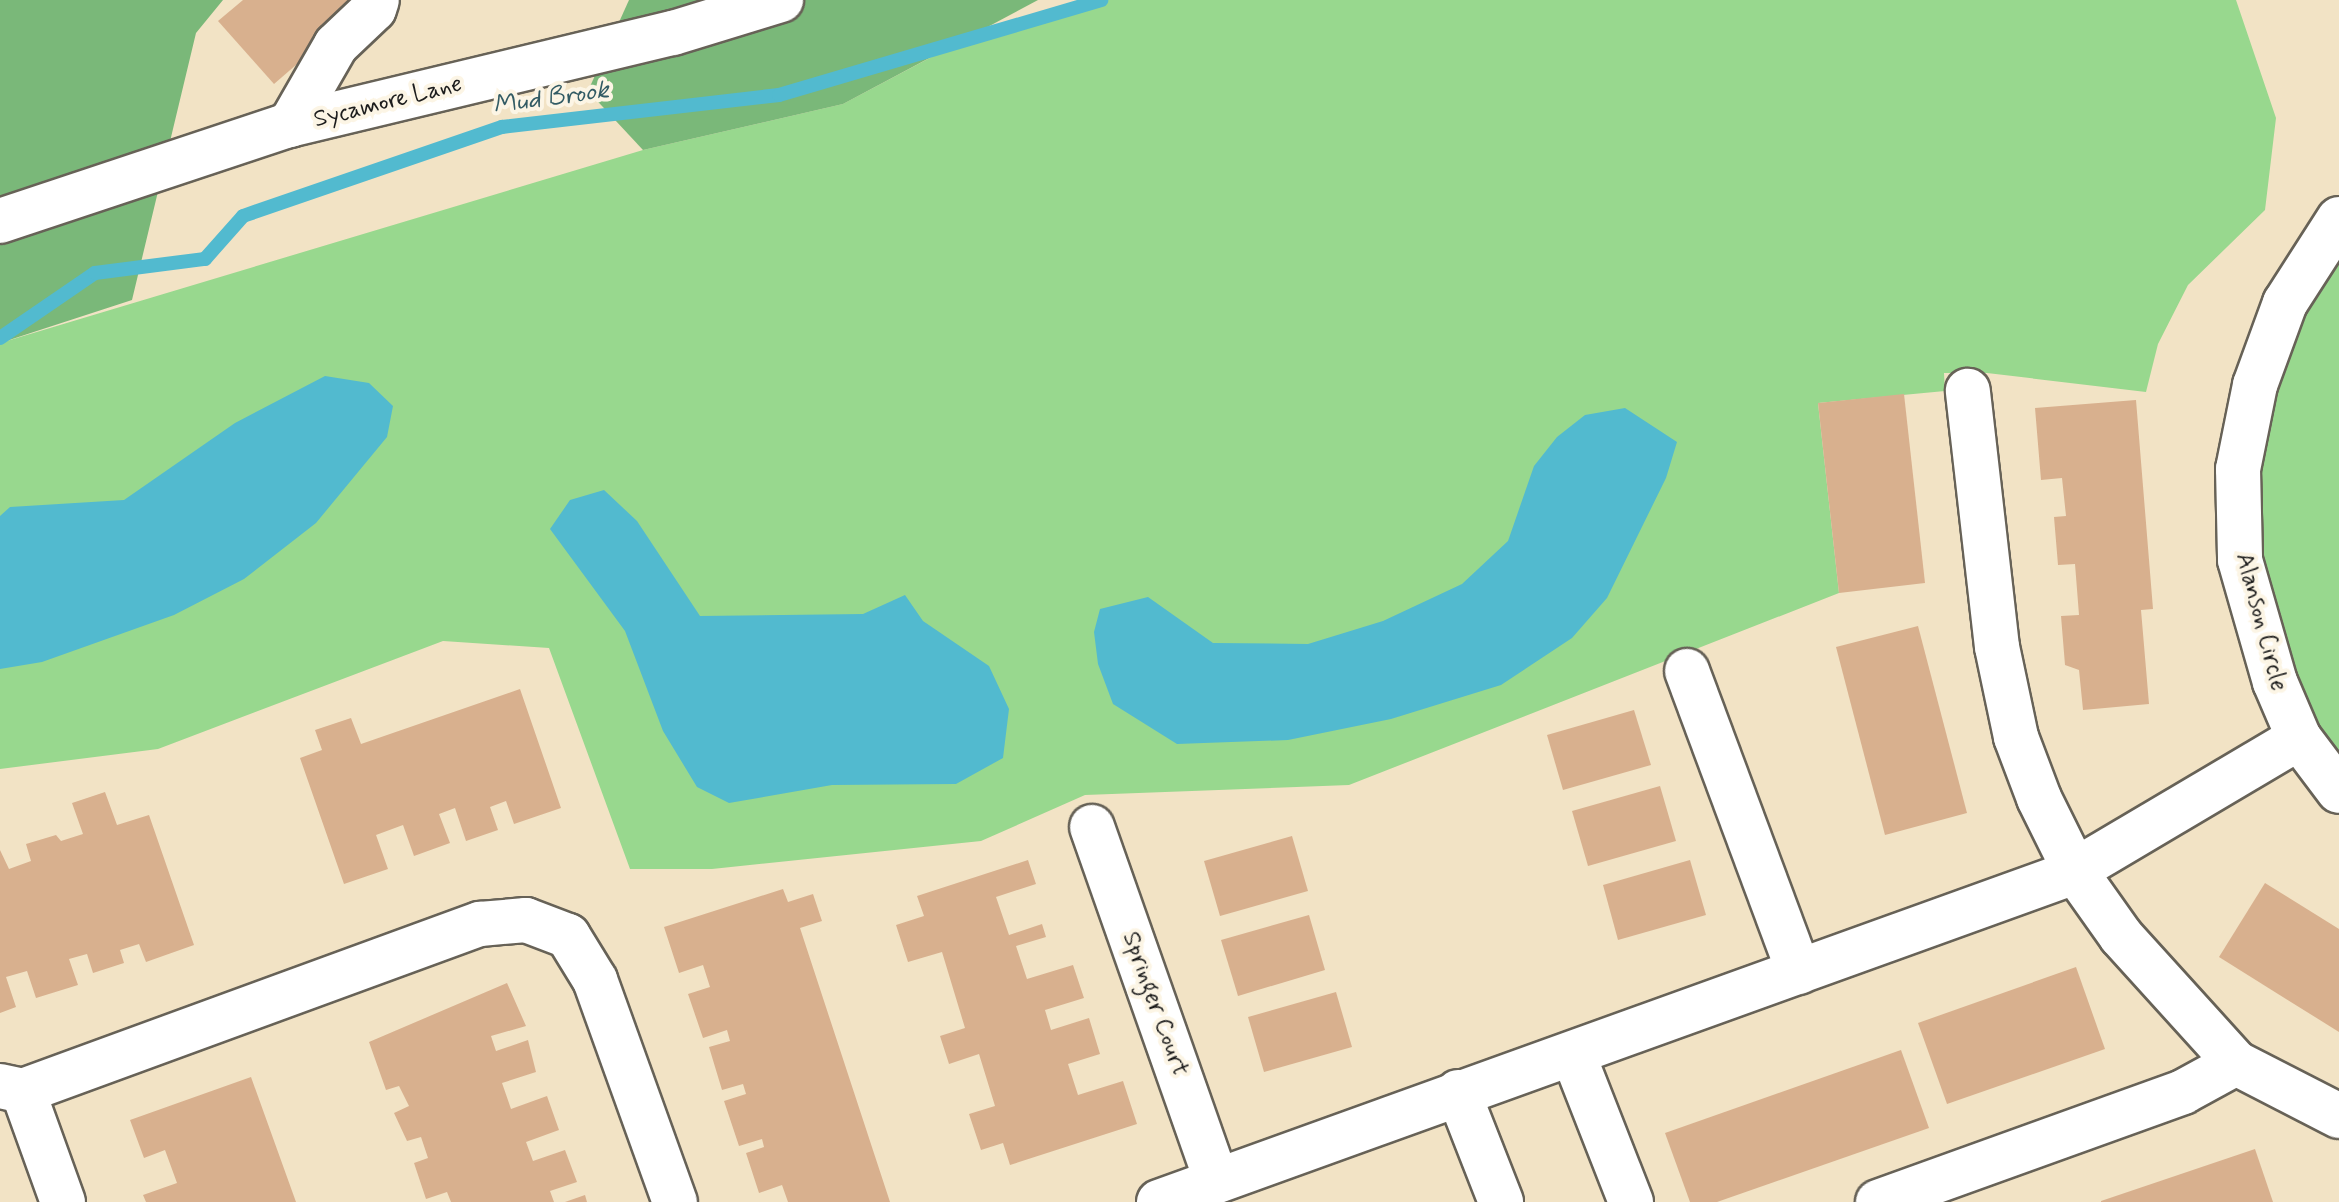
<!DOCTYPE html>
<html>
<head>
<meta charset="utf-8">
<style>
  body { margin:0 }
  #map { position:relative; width:2339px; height:1202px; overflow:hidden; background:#f2e3c5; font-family:Mynerve,sans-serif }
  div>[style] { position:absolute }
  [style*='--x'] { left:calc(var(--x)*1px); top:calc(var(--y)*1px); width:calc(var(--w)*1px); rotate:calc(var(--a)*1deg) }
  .green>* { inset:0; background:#98d88e }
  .forest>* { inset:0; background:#7ab879 }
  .water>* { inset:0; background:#52bacf }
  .stream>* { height:14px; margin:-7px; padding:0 7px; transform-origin:7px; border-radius:7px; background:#52bacf }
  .building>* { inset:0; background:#d8b08e }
  .roads { filter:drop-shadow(2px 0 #676257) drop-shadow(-2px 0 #676257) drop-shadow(0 2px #676257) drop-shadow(0 -2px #676257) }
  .minor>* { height:44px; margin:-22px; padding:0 22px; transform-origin:22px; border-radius:22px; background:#fff }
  span { translate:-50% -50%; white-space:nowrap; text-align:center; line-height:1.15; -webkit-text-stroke:8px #fcf5e5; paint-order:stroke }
  .street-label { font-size:24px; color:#1c1c1c }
  .water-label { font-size:26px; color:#325b64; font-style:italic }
</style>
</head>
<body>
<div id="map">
  <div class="green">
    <i style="clip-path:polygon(1101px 0,2236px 0,2276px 118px,2265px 210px,2188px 285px,2158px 344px,2146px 392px,1987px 373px,1944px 373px,1945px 391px,1818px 403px,1839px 593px,1349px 785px,1085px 795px,981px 841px,712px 869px,630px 869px,549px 648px,443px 641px,158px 749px,0 769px,0 343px,643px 150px,843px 104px,958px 43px)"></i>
    <i style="clip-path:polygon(2339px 235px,2339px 755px,2308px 716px,2259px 568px,2258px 435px,2291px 326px)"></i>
  </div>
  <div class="forest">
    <i style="clip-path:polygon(0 0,223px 0,196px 33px,132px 300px,0 343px)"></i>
    <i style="clip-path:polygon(629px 0,1038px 0,843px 104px,643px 150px,588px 91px)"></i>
  </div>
  <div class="water">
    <i style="clip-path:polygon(325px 376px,369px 383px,393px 406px,387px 437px,316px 523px,244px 579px,174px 615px,42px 662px,0 669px,0 516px,10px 507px,124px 500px,235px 423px)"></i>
    <i style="clip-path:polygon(1625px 408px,1677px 442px,1666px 478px,1607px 598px,1572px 638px,1501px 685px,1391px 719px,1288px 740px,1177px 744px,1113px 704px,1098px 664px,1094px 632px,1100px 609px,1148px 597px,1213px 643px,1308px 644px,1383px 621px,1462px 584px,1508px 541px,1534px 466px,1557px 437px,1585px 415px)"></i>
    <i style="clip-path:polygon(604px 490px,637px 521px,700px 616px,863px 614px,905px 595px,923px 621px,989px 666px,1009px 709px,1003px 758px,956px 784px,832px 785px,729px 803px,697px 787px,663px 731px,625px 631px,550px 529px,570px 500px)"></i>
  </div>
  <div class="stream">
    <i style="--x:0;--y:338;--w:115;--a:-34.4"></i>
    <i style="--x:95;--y:273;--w:111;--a:-7.3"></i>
    <i style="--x:205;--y:259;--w:57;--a:-48.5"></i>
    <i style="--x:243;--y:216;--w:274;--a:-19"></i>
    <i style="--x:502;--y:127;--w:279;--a:-6.6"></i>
    <i style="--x:779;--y:95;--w:336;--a:-16.4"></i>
  </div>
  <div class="building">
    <i style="clip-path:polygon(243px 0,371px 0,274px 84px,218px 21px)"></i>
    <i style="clip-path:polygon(1904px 394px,1925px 583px,1839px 593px,1818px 403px)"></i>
    <i style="clip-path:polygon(2136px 400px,2153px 609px,2141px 610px,2149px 704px,2083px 710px,2079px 670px,2065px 665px,2061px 616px,2079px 615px,2075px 564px,2058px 565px,2054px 517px,2066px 516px,2062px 478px,2041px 480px,2035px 408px)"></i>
    <i style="clip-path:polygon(1918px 626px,1967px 813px,1885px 835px,1836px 647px)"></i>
    <i style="clip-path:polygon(520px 689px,561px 808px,514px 824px,506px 801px,490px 807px,498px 830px,466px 841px,455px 808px,439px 814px,450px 843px,414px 856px,403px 825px,376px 835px,388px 869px,344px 884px,300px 758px,322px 750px,315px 730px,351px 718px,361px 744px)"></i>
    <i style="clip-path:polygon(1634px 710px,1651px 765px,1563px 790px,1547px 735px)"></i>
    <i style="clip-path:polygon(1660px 786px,1676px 841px,1588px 866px,1572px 811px)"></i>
    <i style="clip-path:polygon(105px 792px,117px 825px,149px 815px,194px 945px,146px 962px,139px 944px,120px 950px,124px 963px,93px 973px,87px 954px,69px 959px,78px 985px,36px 998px,27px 971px,6px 977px,16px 1007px,0 1013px,0 850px,9px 869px,31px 861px,26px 844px,56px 835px,61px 841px,83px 834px,72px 803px)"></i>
    <i style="clip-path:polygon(1292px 836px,1308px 891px,1220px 916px,1204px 861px)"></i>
    <i style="clip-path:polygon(1028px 860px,1036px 884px,996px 897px,1009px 935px,1042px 924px,1046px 937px,1016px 946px,1027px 979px,1073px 965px,1084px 998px,1045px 1010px,1051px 1030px,1089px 1018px,1100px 1054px,1068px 1064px,1078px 1095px,1123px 1081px,1137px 1124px,1010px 1165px,1003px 1143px,981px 1150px,969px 1114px,995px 1106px,979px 1054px,949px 1064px,940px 1036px,965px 1028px,942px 952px,908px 962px,896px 925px,924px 916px,917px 896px)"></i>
    <i style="clip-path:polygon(1690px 860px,1706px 915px,1618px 940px,1603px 885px)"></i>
    <i style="clip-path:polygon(2265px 883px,2339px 929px,2339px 1032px,2219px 957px)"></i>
    <i style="clip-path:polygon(783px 889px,788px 902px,813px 894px,822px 921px,800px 928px,890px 1202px,788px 1202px,782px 1185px,759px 1193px,746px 1153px,764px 1147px,762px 1139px,739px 1146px,724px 1101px,746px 1094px,743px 1084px,722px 1090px,709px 1047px,730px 1041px,727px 1030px,703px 1038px,688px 994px,710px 987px,703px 965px,679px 973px,664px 927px)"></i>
    <i style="clip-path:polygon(1309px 915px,1325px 970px,1238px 996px,1221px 940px)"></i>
    <i style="clip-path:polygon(2076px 967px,2105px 1049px,1947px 1104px,1918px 1023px)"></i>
    <i style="clip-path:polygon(507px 983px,526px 1026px,491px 1036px,496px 1051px,528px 1040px,536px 1072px,502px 1083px,511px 1109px,547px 1096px,559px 1130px,526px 1142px,533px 1161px,565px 1150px,577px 1182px,550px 1191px,554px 1202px,451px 1202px,447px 1192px,426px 1199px,414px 1163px,428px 1158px,421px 1137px,407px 1141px,394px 1113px,409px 1106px,399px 1086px,386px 1090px,369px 1042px)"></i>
    <i style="clip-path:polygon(1336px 992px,1352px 1047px,1264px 1072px,1248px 1017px)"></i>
    <i style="clip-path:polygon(1901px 1050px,1929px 1128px,1717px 1202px,1690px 1202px,1665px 1133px)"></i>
    <i style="clip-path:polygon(251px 1077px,296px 1202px,146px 1202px,143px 1195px,177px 1183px,165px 1150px,144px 1158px,130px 1120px)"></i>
    <i style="clip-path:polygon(2255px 1149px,2273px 1202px,2101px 1202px,2101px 1201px)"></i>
    <i style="clip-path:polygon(585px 1195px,587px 1202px,565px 1202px)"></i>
  </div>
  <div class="roads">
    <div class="minor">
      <i style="--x:290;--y:125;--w:92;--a:-60.1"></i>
      <i style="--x:336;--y:45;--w:52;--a:-43.5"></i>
      <i style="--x:374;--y:9;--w:9;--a:-72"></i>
      <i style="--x:2339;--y:219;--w:100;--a:122.7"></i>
      <i style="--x:2285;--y:303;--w:87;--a:110.1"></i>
      <i style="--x:2255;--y:385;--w:86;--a:101.4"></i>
      <i style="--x:2238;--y:469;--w:91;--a:88.7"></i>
      <i style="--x:2240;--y:560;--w:127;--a:74"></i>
      <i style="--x:2275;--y:682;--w:61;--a:66.8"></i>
      <i style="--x:2299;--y:738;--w:66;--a:53"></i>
      <i style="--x:0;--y:221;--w:300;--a:-18.4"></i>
      <i style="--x:285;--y:126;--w:399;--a:-13.5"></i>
      <i style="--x:673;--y:33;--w:113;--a:-17"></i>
      <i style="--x:1687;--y:671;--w:321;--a:69.6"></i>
      <i style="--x:1092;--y:827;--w:375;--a:70.6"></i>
      <i style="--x:1573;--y:1054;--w:159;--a:68.6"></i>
      <i style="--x:2236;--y:1063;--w:116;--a:27.2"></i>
      <i style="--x:0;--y:1086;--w:24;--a:12"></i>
      <i style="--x:23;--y:1091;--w:118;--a:70.2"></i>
      <i style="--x:23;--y:1091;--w:487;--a:-20.1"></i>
      <i style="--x:480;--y:924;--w:46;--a:-5"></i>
      <i style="--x:526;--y:920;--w:45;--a:20.9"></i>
      <i style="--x:568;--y:936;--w:52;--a:58.5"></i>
      <i style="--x:595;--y:980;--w:236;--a:70.2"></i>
      <i style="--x:1458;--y:1092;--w:118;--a:68.6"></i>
      <i style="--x:1159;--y:1202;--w:967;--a:-19.82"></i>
      <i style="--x:2069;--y:874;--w:267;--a:-30.6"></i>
      <i style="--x:1878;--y:1202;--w:324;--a:-19.8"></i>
      <i style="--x:2183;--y:1092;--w:60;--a:-28.7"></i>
      <i style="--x:2236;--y:1063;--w:171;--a:-132.2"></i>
      <i style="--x:2121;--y:936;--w:80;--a:-125.3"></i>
      <i style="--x:2075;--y:871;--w:81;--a:-116.3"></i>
      <i style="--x:2039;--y:798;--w:65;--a:-110.7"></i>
      <i style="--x:2016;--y:737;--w:92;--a:-101.9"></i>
      <i style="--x:1997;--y:647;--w:258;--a:-96.5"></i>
    </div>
  </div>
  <div class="street-label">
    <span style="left:388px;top:102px;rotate:-14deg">Sycamore Lane</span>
    <span style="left:2261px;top:622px;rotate:75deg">Alanson Circle</span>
    <span style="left:1155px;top:1004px;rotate:70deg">Springer Court</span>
  </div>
  <div class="water-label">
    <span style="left:551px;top:99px;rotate:-8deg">Mud Brook</span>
  </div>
</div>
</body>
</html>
